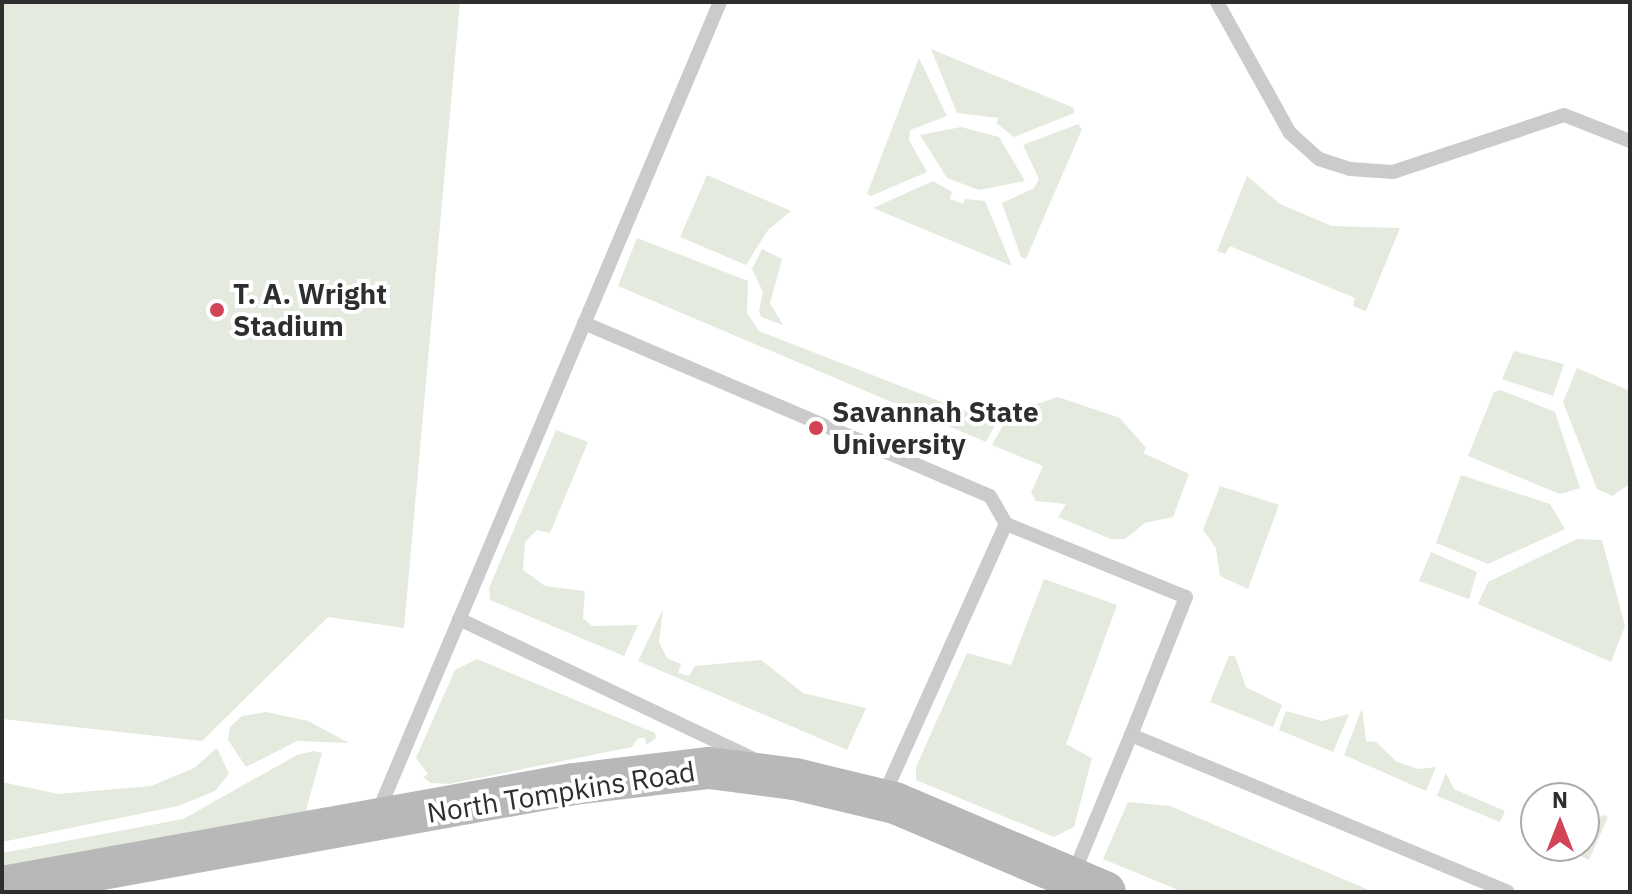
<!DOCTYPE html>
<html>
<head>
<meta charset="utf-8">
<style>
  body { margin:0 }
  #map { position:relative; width:1632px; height:894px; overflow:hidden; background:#fff; font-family:"IBM Plex Sans",sans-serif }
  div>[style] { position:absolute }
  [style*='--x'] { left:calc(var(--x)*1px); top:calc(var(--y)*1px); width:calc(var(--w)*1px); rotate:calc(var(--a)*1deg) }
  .green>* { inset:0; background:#e5eade }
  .lane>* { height:14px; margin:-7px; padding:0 7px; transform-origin:7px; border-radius:7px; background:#cbcbcb }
  .secondary>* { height:42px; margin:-21px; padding:0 21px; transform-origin:21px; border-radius:21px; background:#b8b8b8 }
  .dots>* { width:22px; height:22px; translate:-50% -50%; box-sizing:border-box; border:4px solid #fff; border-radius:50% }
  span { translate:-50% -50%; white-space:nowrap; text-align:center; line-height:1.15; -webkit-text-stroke:8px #fff; paint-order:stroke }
  .poi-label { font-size:28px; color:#2e2e2e; font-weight:700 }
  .left { translate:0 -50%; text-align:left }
  .street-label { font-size:28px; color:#2e2e2e }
  .frame { position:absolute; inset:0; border:4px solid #2e2e2e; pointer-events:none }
  .north { position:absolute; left:1520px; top:782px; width:80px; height:80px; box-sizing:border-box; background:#fff; border:2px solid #ababab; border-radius:50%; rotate:0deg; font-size:22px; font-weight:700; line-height:32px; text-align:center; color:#2e2e2e }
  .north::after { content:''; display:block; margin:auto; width:28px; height:36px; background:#d24356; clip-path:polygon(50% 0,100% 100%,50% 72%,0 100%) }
</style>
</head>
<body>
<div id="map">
  <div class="green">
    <i style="clip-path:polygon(2px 2px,460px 2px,404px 628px,328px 617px,202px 741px,2px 719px)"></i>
    <i style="clip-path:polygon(931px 49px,1074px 108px,1074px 113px,1014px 137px,996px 123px,999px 118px,957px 113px)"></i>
    <i style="clip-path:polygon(919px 58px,947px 116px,910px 130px,909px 140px,927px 172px,871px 196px,867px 194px)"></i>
    <i style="clip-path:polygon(1078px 124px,1082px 129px,1026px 259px,1021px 257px,1002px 203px,1034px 188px,1039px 179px,1023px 145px)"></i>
    <i style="clip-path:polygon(961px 127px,999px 137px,1025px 181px,979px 190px,947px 178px,920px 135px)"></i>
    <i style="clip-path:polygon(707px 175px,791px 211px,768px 230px,746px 265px,680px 237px)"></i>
    <i style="clip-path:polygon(1247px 176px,1280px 204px,1332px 226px,1400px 228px,1366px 311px,1353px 306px,1355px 298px,1230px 246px,1225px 254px,1217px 251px)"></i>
    <i style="clip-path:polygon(933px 181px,952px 192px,950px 199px,963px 204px,965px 199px,985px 201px,1012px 266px,873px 208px)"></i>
    <i style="clip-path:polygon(637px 238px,748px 281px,747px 313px,759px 331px,978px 416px,1001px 414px,986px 442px,618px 286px)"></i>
    <i style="clip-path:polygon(762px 249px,782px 259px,770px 303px,783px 325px,761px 317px,759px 310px,763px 292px,752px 269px)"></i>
    <i style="clip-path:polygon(1514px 351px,1564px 364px,1553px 396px,1502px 379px)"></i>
    <i style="clip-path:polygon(1577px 368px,1630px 391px,1630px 484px,1612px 496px,1597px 489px,1563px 402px)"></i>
    <i style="clip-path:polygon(1501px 390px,1555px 412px,1580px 488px,1560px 494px,1468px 456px,1494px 392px)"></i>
    <i style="clip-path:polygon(1058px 397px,1120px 418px,1146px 448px,1143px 453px,1189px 474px,1173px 517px,1145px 523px,1125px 539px,1111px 539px,1058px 517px,1066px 504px,1036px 501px,1031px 493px,1043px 466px,992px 445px,1010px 413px)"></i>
    <i style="clip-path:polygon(556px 430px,588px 442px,550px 533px,537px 530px,525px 542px,523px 570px,545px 586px,585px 591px,583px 618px,592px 626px,638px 625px,624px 656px,490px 600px,489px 588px)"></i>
    <i style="clip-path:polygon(1461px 475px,1550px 504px,1565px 529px,1488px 564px,1436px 543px)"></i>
    <i style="clip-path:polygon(1220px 486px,1279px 505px,1248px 589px,1220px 576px,1216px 548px,1203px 530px)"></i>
    <i style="clip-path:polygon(1577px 539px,1602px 540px,1625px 626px,1611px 662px,1478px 604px,1488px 582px)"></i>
    <i style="clip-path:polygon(1431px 552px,1477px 572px,1469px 599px,1419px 581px)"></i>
    <i style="clip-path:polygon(1044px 579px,1117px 605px,1066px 744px,1092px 758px,1074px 827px,1054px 837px,916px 780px,916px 767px,967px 653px,1011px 665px)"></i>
    <i style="clip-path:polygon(663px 609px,659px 642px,667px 658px,681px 664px,678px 673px,689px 676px,695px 666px,761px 660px,803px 693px,866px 708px,847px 750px,638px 661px)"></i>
    <i style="clip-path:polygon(1229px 656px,1235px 656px,1246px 687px,1282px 705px,1273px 727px,1210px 702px)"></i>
    <i style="clip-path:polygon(477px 659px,655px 733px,656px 738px,646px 745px,645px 738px,638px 738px,632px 747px,449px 784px,431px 783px,423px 777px,428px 774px,416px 758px,455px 670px)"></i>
    <i style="clip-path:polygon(1362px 708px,1366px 741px,1376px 742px,1397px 762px,1418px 769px,1436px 767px,1426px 791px,1344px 755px)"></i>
    <i style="clip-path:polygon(1286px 711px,1322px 721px,1349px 714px,1333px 752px,1279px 730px)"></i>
    <i style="clip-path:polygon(266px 712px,308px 721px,349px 743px,297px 741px,246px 767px,228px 740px,230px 727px,242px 716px)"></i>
    <i style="clip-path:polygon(217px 748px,229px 774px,215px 791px,178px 806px,2px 842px,2px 782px,58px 794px,151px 786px,194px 768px)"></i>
    <i style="clip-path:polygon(314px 751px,322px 753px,306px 810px,320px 812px,2px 871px,2px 853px,183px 819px,297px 755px)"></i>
    <i style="clip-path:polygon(1446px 773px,1454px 789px,1505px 811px,1500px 822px,1437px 796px)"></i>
    <i style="clip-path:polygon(1128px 802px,1170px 806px,1374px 892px,1183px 892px,1103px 859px)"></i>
    <i style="clip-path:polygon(1603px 815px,1608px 817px,1589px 860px,1557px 846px,1584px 846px,1584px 827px)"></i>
  </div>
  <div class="lane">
    <i style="--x:1217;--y:2;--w:150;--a:60.9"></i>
    <i style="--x:1290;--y:133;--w:39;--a:42"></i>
    <i style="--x:1319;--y:159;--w:33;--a:18"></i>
    <i style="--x:1350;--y:169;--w:43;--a:4"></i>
    <i style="--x:1393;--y:172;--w:180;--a:-18.4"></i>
    <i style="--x:1564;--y:115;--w:71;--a:21.5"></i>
    <i style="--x:584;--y:323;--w:441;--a:23.1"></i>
    <i style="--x:990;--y:496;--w:32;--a:60"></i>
    <i style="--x:459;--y:619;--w:324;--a:25.4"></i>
    <i style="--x:884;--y:795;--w:297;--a:-65.8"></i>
    <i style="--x:1006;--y:524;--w:194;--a:22.1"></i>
    <i style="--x:1186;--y:597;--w:149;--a:111.7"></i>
    <i style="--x:378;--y:812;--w:879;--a:-67.11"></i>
    <i style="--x:1073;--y:875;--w:152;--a:-67.5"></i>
    <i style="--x:1131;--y:735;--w:408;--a:22.6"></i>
  </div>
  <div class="secondary">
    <i style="--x:2;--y:887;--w:581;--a:-10.21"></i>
    <i style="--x:574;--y:784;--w:136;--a:-6.8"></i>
    <i style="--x:709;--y:768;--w:87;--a:7.3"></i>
    <i style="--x:795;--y:779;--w:103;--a:13.5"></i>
    <i style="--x:895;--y:803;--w:228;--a:23"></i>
  </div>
  <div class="dots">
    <i style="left:217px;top:310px;background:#d24356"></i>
    <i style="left:816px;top:428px;background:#d24356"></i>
  </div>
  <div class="poi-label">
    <span class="left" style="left:233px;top:310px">T. A. Wright<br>Stadium</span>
    <span class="left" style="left:832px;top:428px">Savannah State<br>University</span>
  </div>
  <div class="street-label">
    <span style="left:561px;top:792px;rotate:-9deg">North Tompkins Road</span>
  </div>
  <div class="frame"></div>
  <div class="north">N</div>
</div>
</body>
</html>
